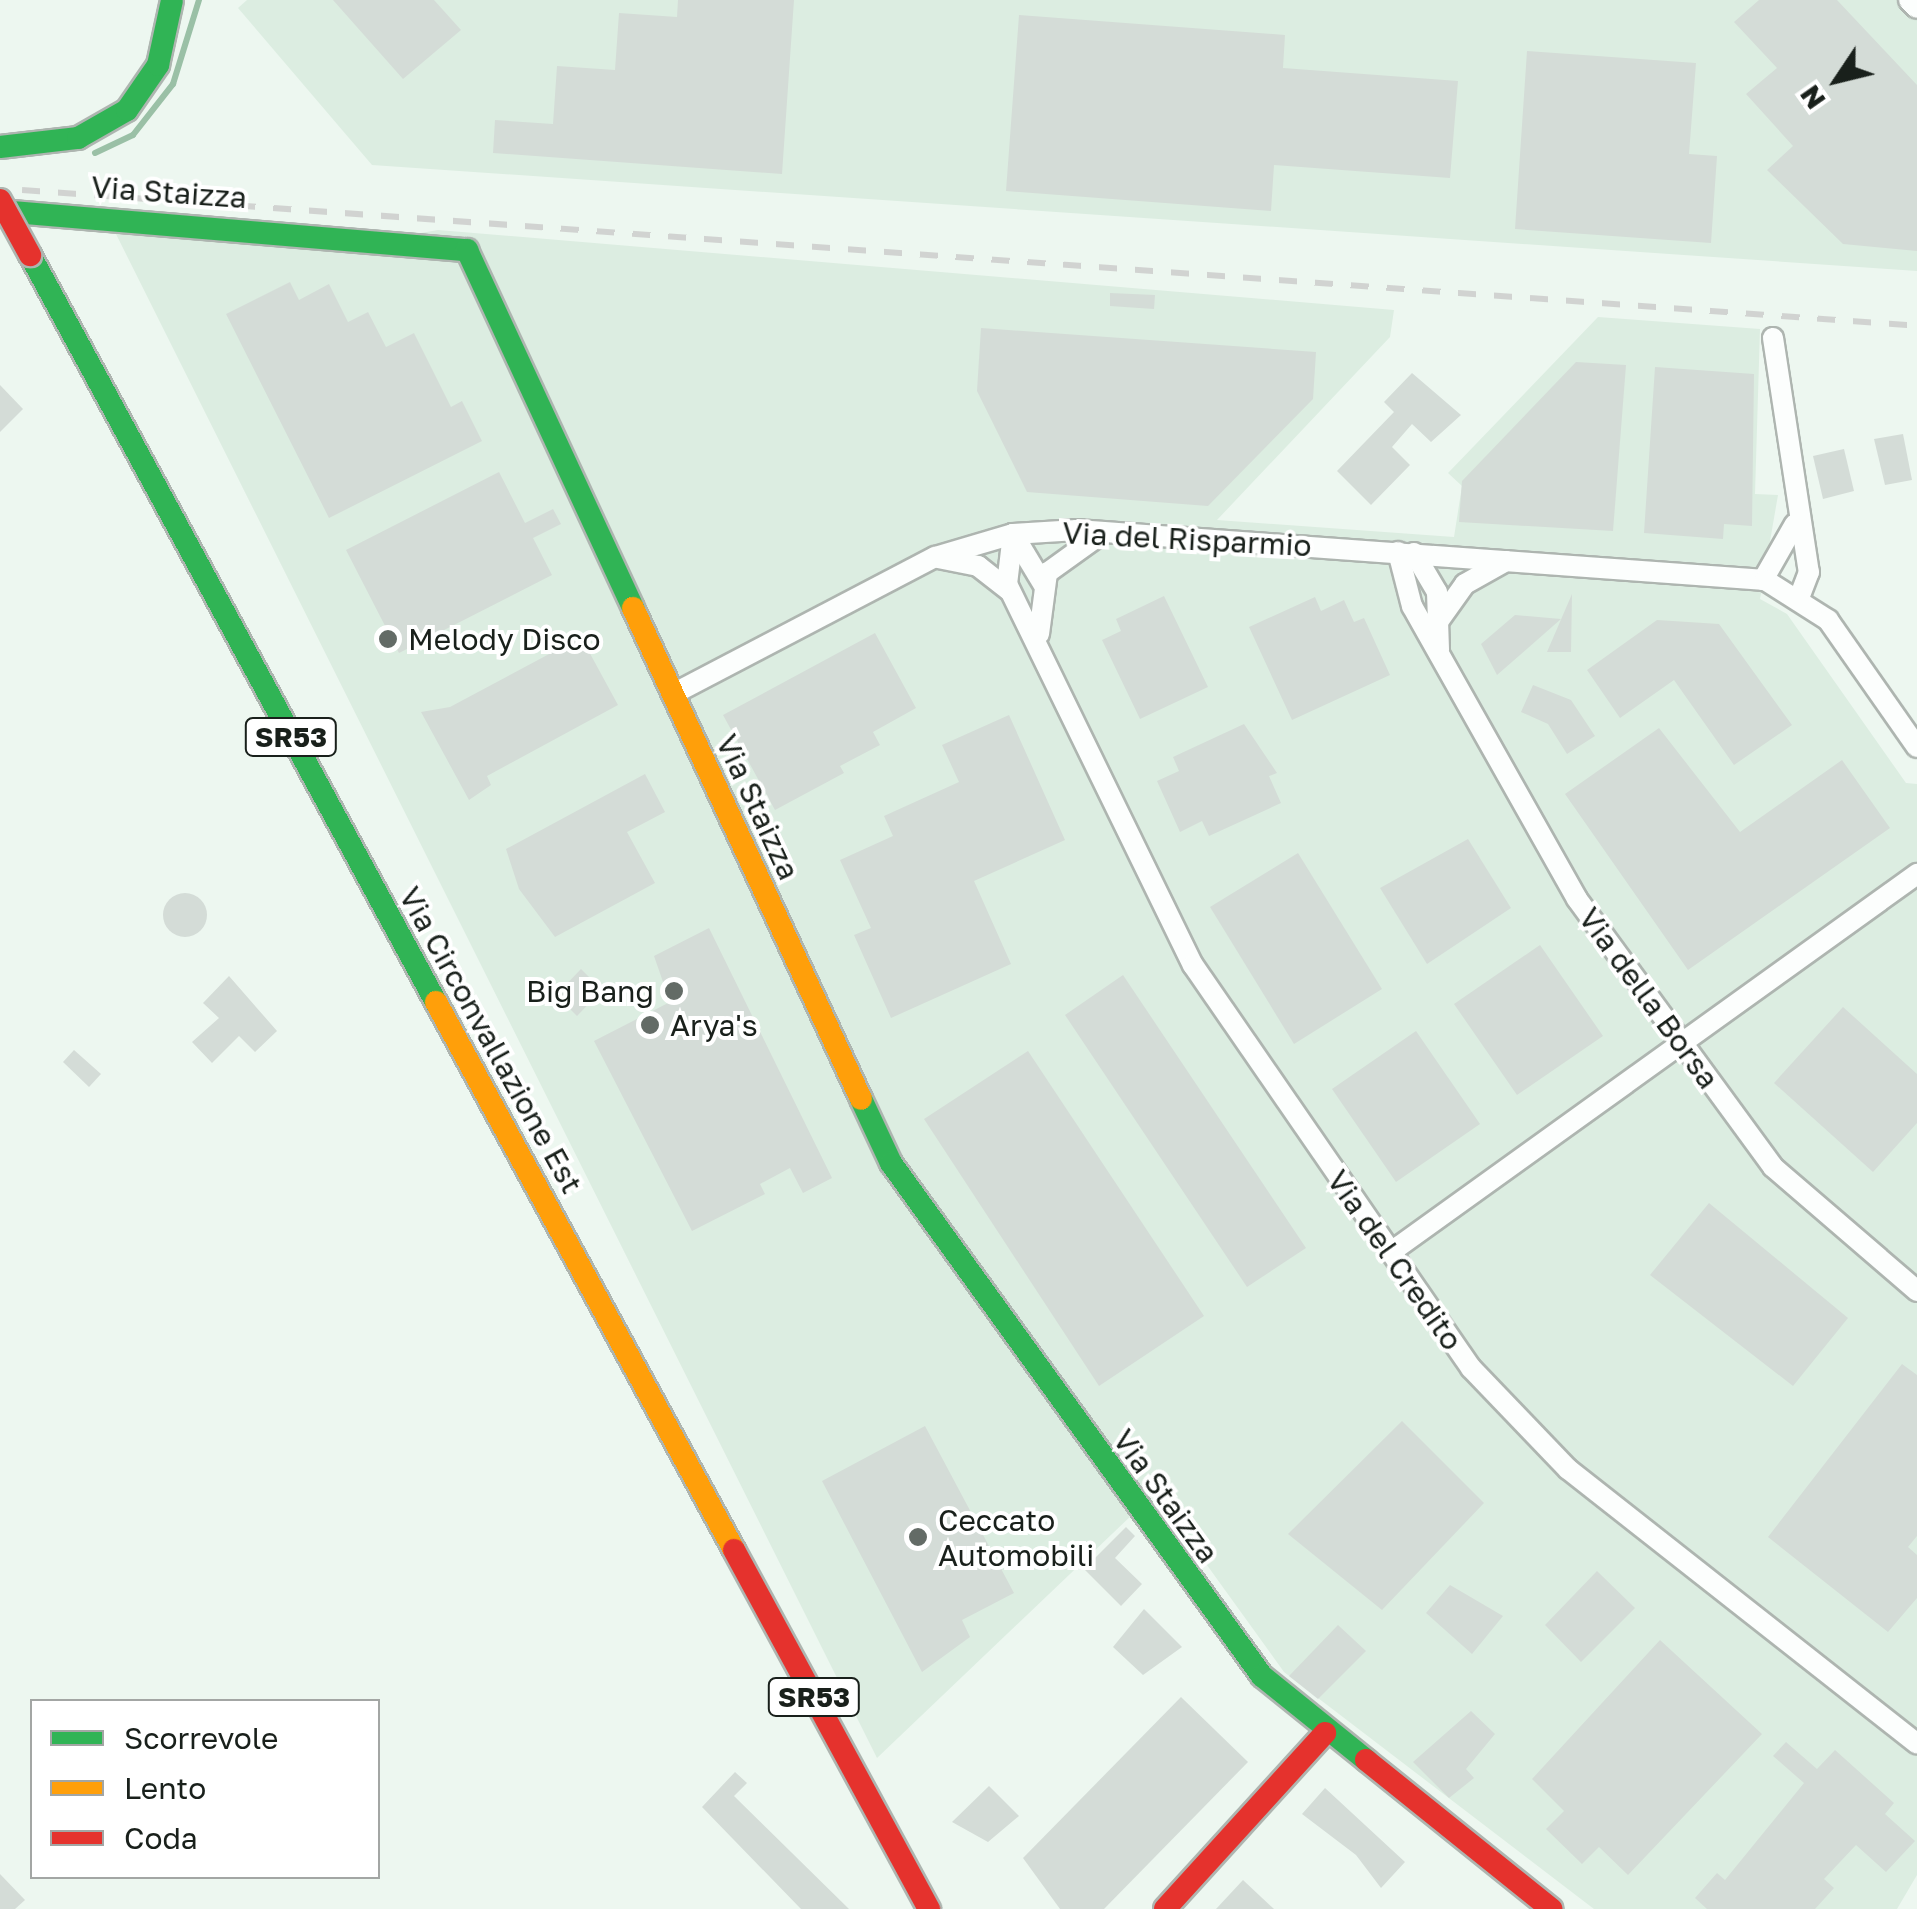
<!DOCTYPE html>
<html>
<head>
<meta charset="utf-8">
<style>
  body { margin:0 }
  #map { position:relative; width:1917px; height:1909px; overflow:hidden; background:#edf7f0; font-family:"Golos Text",sans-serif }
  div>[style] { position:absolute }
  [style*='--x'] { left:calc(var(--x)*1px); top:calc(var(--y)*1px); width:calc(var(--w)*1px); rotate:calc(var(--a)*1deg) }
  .built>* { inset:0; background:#dcede1 }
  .stream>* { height:6px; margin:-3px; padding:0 3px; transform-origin:3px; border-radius:3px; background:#9ac0a6 }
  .building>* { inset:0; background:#d4dcd7 }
  .round { border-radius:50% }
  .roads { filter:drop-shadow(2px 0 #aeb5b0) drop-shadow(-2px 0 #aeb5b0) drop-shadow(0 2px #aeb5b0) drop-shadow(0 -2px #aeb5b0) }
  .street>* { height:20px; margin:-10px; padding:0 10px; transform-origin:10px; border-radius:10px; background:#fcfefd }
  .fast>* { height:22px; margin:-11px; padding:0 11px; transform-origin:11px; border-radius:11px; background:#30b455 }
  .slow>* { height:22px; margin:-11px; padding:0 11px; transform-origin:11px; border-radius:11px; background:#ff9f0a }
  .jam>* { height:22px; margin:-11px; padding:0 11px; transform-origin:11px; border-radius:11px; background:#e5322d }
  .rail>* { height:6px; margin-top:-3px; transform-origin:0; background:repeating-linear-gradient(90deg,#d1d3d1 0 18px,transparent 0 36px) }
  .bridges { filter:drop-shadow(2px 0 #aeb5b0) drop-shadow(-2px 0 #aeb5b0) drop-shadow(0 2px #aeb5b0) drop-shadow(0 -2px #aeb5b0) }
  .jam-bridge>* { height:22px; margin:-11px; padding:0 11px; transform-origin:11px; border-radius:11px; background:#e5322d }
  .dots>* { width:28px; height:28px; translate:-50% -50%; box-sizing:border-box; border:5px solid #fff; border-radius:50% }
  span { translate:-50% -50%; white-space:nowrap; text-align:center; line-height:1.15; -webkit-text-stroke:8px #fff; paint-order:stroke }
  .shield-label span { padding:2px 8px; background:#fff; border:2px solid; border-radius:8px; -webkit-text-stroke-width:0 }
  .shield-label { font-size:28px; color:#19201b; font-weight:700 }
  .street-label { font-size:30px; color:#19201b }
  .poi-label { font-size:30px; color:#19201b }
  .left { translate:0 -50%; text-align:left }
  .right { translate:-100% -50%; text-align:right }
  .legend { position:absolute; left:30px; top:1699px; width:350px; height:180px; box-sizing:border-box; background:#fff; border:2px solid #a3a6a4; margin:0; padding:12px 18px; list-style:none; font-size:30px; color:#19201b }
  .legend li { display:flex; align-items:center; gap:20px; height:50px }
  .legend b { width:50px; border:2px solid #a3a6a4 }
  .north { position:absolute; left:1787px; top:30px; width:100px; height:100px; -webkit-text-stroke:8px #fff; paint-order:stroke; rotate:235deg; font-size:28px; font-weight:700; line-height:40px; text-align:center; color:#19201b }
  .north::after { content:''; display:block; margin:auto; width:35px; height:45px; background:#19201b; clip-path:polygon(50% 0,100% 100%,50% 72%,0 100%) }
</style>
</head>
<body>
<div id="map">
  <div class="built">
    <i style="clip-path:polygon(247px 0,1917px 0,1917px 271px,372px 165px,238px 8px)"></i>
    <i style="clip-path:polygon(438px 230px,1394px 310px,1390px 337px,1217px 520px,1454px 537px,1462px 486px,1448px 473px,1598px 317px,1760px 329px,1755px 494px,1778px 495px,1760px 599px,1787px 614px,1906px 783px,1917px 784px,1917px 1875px,1897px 1909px,1594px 1909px,1284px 1672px,1155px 1493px,877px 1758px,115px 232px,341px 247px)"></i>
  </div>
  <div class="stream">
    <i style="--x:95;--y:153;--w:42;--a:-25.3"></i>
    <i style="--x:133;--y:135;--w:65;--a:-51.9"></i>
    <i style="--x:173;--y:84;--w:88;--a:-72.8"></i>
  </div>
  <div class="building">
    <i style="clip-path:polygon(333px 0,434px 0,461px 30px,403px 79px)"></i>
    <i style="clip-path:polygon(678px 0,794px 0,782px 174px,493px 153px,495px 120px,553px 124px,557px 66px,615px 70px,619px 13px,677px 17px)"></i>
    <i style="clip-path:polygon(1759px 0,1837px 0,1917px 85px,1917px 251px,1843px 244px,1767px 170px,1793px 146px,1746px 94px,1777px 68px,1734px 22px)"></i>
    <i style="clip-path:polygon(1019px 15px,1285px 35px,1283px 68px,1458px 81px,1450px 178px,1274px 165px,1271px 211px,1006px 191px)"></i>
    <i style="clip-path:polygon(1527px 51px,1696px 63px,1689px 154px,1717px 156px,1711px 243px,1515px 229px)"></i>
    <i style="clip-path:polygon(290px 282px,299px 300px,329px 284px,348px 322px,368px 312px,386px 347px,414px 333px,451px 407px,462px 401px,482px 441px,329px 518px,226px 314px)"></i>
    <i style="clip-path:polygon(1110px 293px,1155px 295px,1154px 309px,1110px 306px)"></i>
    <i style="clip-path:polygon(981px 328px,1316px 352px,1313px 399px,1208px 506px,1027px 492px,977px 391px)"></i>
    <i style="clip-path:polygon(1576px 362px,1626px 365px,1613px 531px,1459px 522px,1462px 481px)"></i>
    <i style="clip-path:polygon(1655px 367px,1754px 374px,1752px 526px,1724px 524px,1723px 539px,1644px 533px)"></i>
    <i style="clip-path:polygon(1412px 373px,1461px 415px,1431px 442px,1412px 424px,1392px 447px,1410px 465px,1371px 505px,1337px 471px,1394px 412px,1384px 402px)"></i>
    <i style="clip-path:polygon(0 385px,23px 409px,0 432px)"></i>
    <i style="clip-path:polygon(1903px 434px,1912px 480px,1885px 485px,1874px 439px)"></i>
    <i style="clip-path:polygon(1844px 449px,1854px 491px,1823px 499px,1813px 456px)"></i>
    <i style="clip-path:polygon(499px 472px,525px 523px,553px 509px,561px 524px,533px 538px,552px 575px,399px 653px,346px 550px)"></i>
    <i style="clip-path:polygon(1572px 594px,1571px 652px,1547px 652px)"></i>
    <i style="clip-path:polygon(1164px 596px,1208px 687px,1140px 719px,1102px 640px,1121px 631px,1116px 619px)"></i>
    <i style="clip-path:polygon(1315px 597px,1321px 611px,1344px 600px,1354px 622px,1364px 618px,1390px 675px,1292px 720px,1249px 627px)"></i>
    <i style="clip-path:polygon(1515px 615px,1561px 619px,1497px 675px,1481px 644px)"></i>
    <i style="clip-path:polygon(1657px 620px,1719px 624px,1792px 725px,1734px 765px,1674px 680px,1620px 718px,1587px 670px)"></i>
    <i style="clip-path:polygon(875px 633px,916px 708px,873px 732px,880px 745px,840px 766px,844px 773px,775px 810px,723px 715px)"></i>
    <i style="clip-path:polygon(581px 637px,618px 705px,487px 776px,491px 785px,469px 800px,421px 712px,450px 707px)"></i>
    <i style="clip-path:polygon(1533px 685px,1571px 700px,1595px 736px,1567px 754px,1548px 724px,1521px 712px)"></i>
    <i style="clip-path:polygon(1009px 715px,1065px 840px,974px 881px,1011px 964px,891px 1018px,854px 935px,871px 928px,840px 860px,893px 836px,884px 816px,959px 782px,942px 745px)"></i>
    <i style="clip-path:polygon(1244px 724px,1277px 773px,1269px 776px,1281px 803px,1209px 836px,1202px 821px,1180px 832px,1157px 781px,1179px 771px,1173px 757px)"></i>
    <i style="clip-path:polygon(1659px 728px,1740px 832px,1842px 760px,1890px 828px,1688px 970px,1565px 794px)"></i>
    <i style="clip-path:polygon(645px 774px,665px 812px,627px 832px,655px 883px,555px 937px,519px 889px,506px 849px)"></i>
    <i style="clip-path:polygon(1468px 839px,1511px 908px,1427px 964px,1380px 888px)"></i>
    <i style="clip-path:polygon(1298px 853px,1382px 989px,1294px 1044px,1210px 907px)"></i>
    <i class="round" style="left:163px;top:893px;width:44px;height:44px"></i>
    <i style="clip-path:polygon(709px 928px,832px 1178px,803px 1193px,790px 1168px,760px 1184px,765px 1194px,692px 1231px,594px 1041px,670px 1002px,654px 956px)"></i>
    <i style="clip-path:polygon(1540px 945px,1603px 1036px,1517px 1095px,1454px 1004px)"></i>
    <i style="clip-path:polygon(581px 969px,602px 990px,577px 1016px,556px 995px)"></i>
    <i style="clip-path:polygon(1123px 975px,1306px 1248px,1247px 1287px,1065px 1015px)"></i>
    <i style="clip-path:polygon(229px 976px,277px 1031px,255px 1052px,239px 1036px,212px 1063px,192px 1042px,219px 1018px,203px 1003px)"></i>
    <i style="clip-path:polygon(1843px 1007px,1917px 1074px,1917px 1123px,1873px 1172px,1774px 1083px)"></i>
    <i style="clip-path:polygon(1416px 1031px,1480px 1124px,1396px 1182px,1332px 1089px)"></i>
    <i style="clip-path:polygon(74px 1050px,101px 1074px,89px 1087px,63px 1062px)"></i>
    <i style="clip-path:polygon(1028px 1051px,1204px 1316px,1099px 1386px,924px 1119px)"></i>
    <i style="clip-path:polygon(1709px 1203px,1848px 1318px,1793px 1386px,1650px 1275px)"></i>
    <i style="clip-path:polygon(1902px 1364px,1917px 1375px,1917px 1536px,1908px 1547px,1917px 1555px,1917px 1598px,1888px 1632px,1768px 1537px)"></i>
    <i style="clip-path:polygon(1402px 1421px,1484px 1503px,1382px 1610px,1288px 1534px)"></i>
    <i style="clip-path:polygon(925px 1426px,1014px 1593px,962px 1620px,970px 1637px,922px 1672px,822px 1481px)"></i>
    <i style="clip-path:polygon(1126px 1527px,1135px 1536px,1115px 1558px,1142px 1584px,1121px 1606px,1084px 1569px)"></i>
    <i style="clip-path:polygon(1597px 1571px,1635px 1608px,1581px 1662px,1545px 1625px)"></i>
    <i style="clip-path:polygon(1450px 1585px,1503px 1616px,1472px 1654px,1426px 1613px)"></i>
    <i style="clip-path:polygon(1144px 1609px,1182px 1647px,1143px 1675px,1113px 1647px)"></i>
    <i style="clip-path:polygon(1338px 1625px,1366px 1651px,1318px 1699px,1289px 1676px)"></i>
    <i style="clip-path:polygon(1660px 1640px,1762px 1734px,1628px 1875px,1599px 1847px,1582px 1864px,1546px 1829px,1564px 1811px,1532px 1779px)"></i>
    <i style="clip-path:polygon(1181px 1697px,1248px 1762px,1104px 1909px,1060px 1909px,1023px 1858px)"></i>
    <i style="clip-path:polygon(1471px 1711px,1495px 1734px,1466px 1769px,1474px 1778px,1449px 1798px,1413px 1762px)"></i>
    <i style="clip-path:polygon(1786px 1742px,1817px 1769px,1835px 1750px,1894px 1803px,1885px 1814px,1915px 1841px,1886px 1872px,1856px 1845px,1824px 1879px,1834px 1888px,1815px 1909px,1707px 1909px,1695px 1898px,1717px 1873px,1725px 1880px,1804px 1783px,1773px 1756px)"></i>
    <i style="clip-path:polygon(735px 1772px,747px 1783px,734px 1796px,849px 1909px,801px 1909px,702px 1807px)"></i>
    <i style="clip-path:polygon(989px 1786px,1019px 1816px,988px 1842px,952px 1822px)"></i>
    <i style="clip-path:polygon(1325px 1788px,1405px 1862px,1381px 1888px,1356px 1855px,1302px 1814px)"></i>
    <i style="clip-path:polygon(0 1874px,25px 1900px,15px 1909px,0 1909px)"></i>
    <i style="clip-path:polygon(1243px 1880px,1274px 1909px,1216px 1909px)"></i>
  </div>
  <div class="roads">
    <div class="street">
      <i style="--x:1909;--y:0;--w:11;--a:45"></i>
      <i style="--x:1773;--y:338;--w:237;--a:81.3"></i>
      <i style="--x:1809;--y:572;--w:26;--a:111"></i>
      <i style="--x:1013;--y:534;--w:50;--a:96.8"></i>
      <i style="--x:1007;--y:584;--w:424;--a:64"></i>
      <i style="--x:1193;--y:965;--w:490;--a:55.4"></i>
      <i style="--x:1471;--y:1368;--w:140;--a:46.2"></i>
      <i style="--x:1568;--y:1469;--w:444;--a:38.2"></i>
      <i style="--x:1013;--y:534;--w:58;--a:59"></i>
      <i style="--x:1398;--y:552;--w:56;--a:75.5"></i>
      <i style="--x:1412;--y:606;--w:336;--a:60.6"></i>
      <i style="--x:1577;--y:899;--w:332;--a:53.8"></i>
      <i style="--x:1773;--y:1167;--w:190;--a:40.7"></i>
      <i style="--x:1414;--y:553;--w:45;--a:59.5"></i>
      <i style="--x:1437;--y:592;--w:58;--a:88"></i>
      <i style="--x:938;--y:558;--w:41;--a:11.3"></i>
      <i style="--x:978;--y:566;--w:39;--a:38"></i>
      <i style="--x:1763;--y:580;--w:64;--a:-60.3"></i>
      <i style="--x:1440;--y:619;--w:43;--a:-54.5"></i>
      <i style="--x:1465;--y:584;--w:47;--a:-29.3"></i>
      <i style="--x:1039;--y:634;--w:62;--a:-82.5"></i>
      <i style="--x:1047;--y:573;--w:67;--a:-35.8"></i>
      <i style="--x:673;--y:694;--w:296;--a:-27.6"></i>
      <i style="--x:935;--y:557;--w:81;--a:-16.4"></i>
      <i style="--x:1013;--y:534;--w:64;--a:-3.6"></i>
      <i style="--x:1077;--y:530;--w:690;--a:4.16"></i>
      <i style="--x:1765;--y:580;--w:75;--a:32.4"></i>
      <i style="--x:1828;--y:620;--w:155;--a:55"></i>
      <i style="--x:1391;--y:1252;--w:648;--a:-35.7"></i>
    </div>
    <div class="fast">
      <i style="--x:0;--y:147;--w:79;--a:-6.6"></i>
      <i style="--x:78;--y:138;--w:56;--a:-29.7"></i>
      <i style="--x:127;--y:110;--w:55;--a:-55.4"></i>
      <i style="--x:158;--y:65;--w:66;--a:-77.8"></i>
      <i style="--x:0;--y:211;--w:469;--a:4.8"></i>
      <i style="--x:467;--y:250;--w:395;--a:65.1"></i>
      <i style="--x:30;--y:255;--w:850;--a:61.48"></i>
      <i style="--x:861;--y:1099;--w:71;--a:64.9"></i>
      <i style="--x:891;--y:1163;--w:633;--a:54.13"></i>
      <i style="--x:1262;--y:1676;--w:134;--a:38.9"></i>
    </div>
    <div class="slow">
      <i style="--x:633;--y:608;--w:541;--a:65.09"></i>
      <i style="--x:436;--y:1002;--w:624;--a:61.46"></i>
    </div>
    <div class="jam">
      <i style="--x:734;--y:1550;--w:409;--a:61.5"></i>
      <i style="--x:1366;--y:1760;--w:238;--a:38.8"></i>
      <i style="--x:1165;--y:1909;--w:238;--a:-47.7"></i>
    </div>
  </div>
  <div class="rail">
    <i style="--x:22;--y:190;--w:1900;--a:4.1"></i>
  </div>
  <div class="bridges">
    <div class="jam-bridge">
      <i style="--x:0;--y:200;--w:63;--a:61.4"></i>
    </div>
  </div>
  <div class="dots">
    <i style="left:388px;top:639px;background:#636b66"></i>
    <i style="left:674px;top:991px;background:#636b66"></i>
    <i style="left:650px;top:1025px;background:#636b66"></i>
    <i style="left:918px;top:1537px;background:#636b66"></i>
  </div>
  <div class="shield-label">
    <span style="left:291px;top:737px">SR53</span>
    <span style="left:814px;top:1697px">SR53</span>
  </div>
  <div class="street-label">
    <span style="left:169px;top:192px;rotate:4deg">Via Staizza</span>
    <span style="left:1187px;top:539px;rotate:3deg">Via del Risparmio</span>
    <span style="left:758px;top:807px;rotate:65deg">Via Staizza</span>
    <span style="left:1649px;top:998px;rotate:54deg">Via della Borsa</span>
    <span style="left:491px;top:1040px;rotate:61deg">Via Circonvallazione Est</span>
    <span style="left:1395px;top:1260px;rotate:55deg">Via del Credito</span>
    <span style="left:1166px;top:1496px;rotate:54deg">Via Staizza</span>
  </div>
  <div class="poi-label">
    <span class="left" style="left:408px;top:639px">Melody Disco</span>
    <span class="right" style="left:654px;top:991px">Big Bang</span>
    <span class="left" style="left:670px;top:1025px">Arya's</span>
    <span class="left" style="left:938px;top:1537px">Ceccato<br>Automobili</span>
  </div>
  <ul class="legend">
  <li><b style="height:12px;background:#30b455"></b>Scorrevole</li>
  <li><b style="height:12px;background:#ff9f0a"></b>Lento</li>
  <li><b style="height:12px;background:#e5322d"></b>Coda</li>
  </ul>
  <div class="north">N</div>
</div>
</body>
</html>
